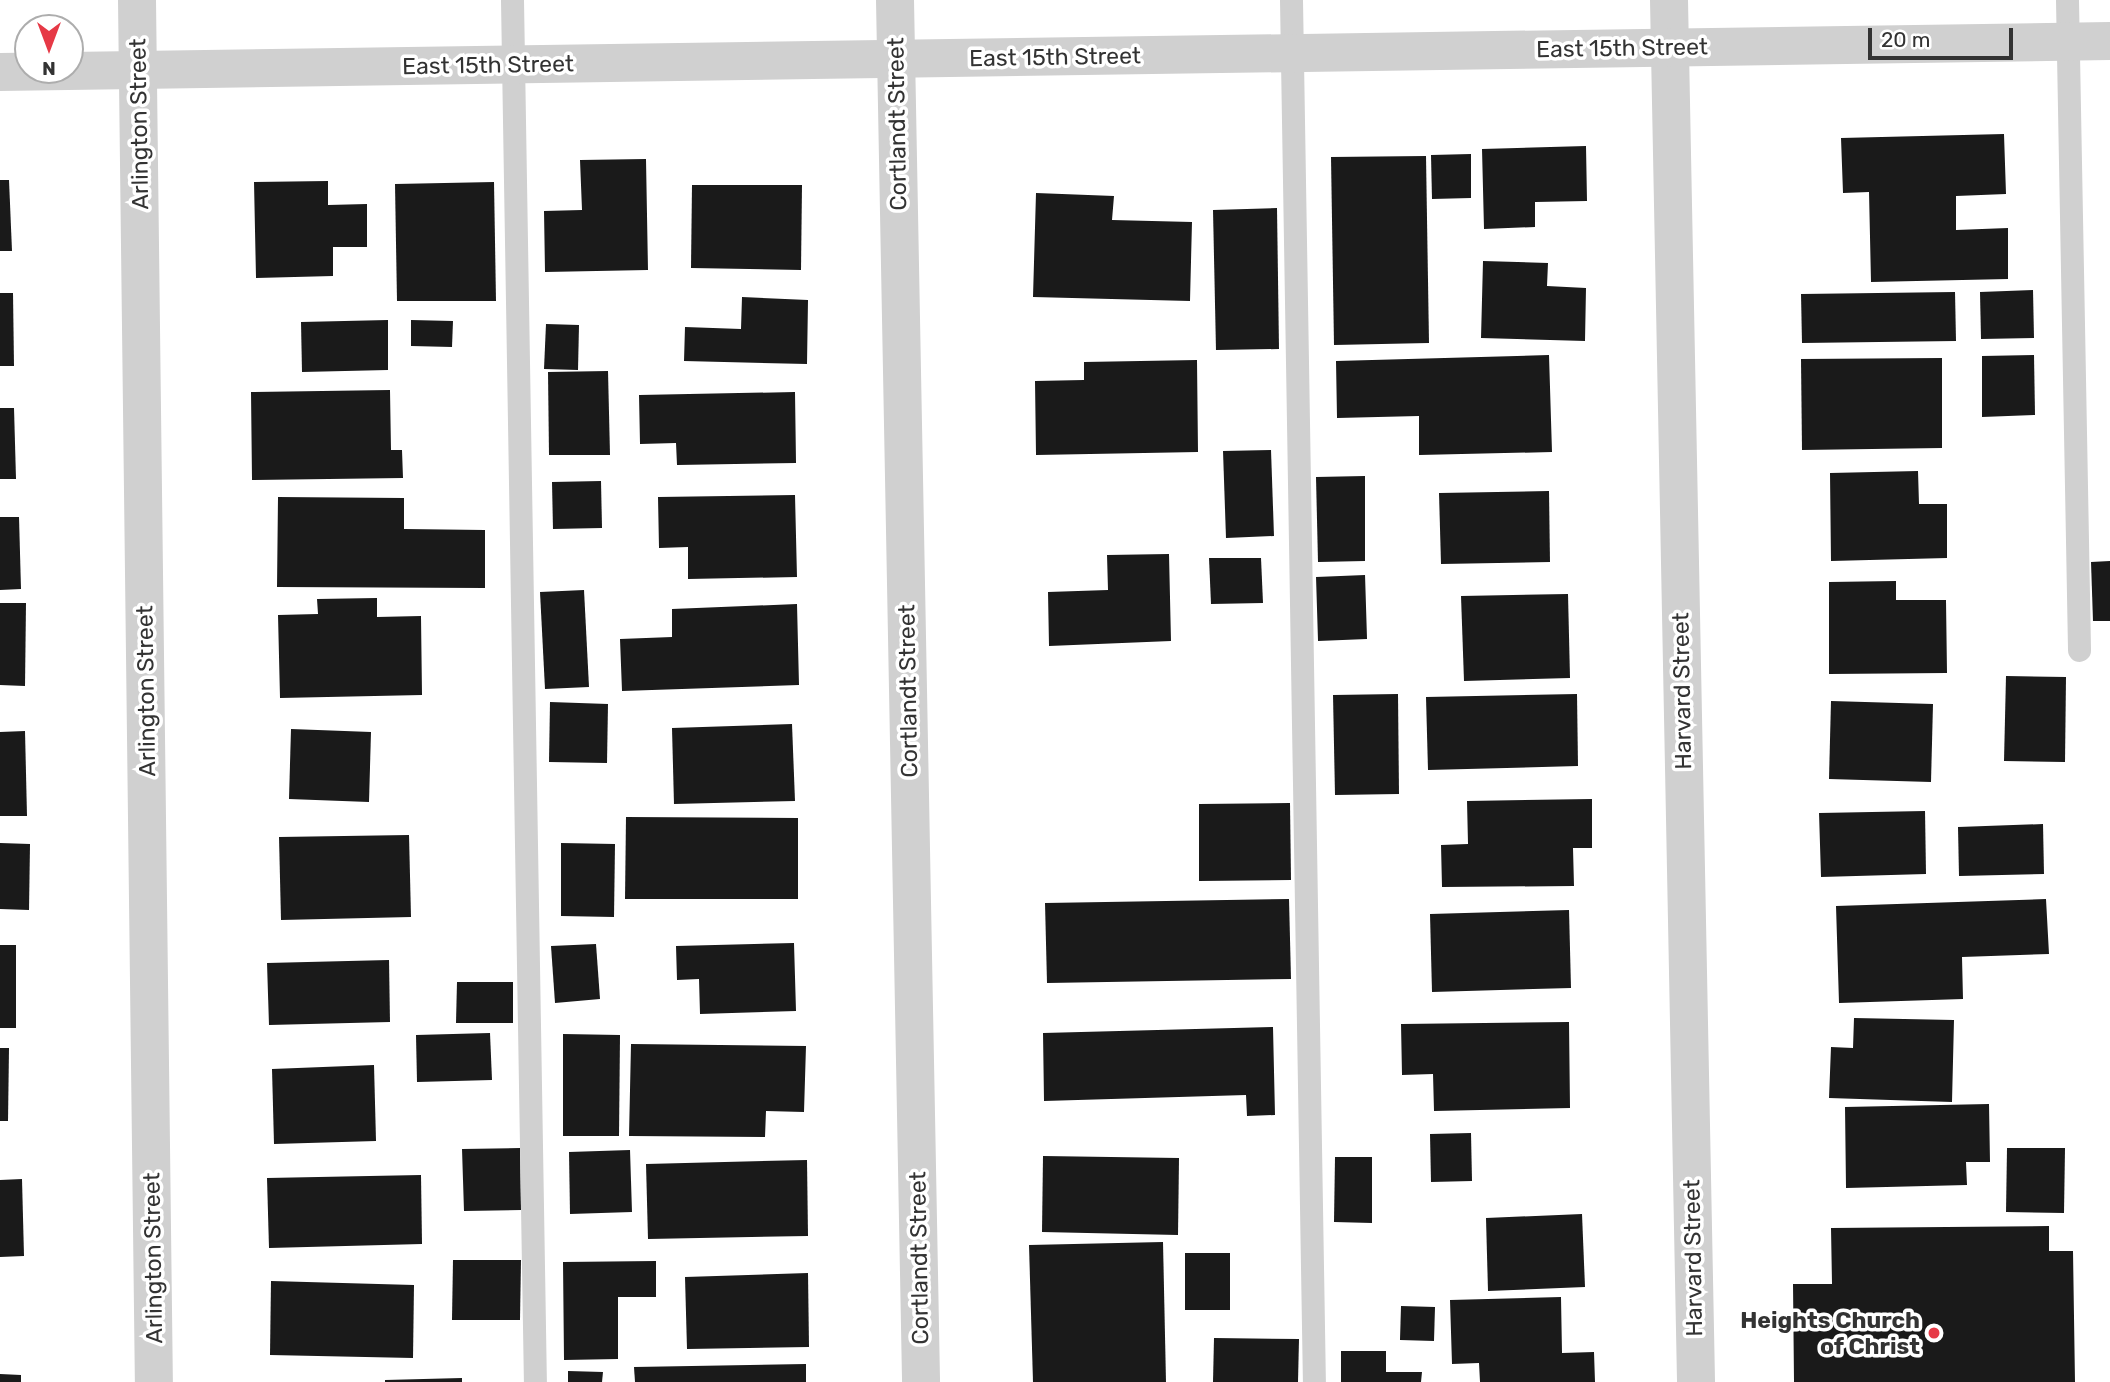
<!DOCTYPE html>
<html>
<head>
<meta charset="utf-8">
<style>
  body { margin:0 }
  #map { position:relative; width:2110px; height:1382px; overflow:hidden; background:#fff; font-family:Rubik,sans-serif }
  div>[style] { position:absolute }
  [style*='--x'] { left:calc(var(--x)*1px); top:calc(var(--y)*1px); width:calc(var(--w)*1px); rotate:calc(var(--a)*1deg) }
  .building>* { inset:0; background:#1a1a1a }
  .lane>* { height:23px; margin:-11.5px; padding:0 11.5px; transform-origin:11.5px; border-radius:11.5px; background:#d0d0d0 }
  .street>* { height:38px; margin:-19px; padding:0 19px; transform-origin:19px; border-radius:19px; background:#d0d0d0 }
  .dots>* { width:19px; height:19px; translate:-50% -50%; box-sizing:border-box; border:4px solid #fff; border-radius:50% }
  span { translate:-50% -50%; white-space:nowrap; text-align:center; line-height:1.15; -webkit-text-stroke:7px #fff; paint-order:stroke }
  .street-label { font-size:23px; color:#333 }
  .poi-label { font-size:23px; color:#333; font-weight:700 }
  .right { translate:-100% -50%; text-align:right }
  .north { position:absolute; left:14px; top:14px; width:70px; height:70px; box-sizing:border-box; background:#fff; border:2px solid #adadad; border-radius:50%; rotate:180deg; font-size:19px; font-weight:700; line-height:28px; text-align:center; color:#333 }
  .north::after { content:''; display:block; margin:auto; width:24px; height:32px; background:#e63946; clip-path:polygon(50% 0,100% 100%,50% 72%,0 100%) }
  .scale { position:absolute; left:1868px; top:28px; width:145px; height:32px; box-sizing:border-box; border:4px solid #333; border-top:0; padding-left:9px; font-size:21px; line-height:24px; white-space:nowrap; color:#333; -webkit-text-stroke:5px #fff; paint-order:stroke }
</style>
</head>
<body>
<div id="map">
  <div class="building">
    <i style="clip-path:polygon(2004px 134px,2006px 194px,1956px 196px,1956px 230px,2008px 228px,2008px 279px,1871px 282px,1869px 192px,1843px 193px,1841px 138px)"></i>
    <i style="clip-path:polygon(1586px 146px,1587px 201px,1535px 202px,1535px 227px,1484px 229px,1482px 149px)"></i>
    <i style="clip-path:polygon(1471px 154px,1471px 198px,1432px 199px,1431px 155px)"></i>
    <i style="clip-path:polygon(1426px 156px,1429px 343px,1334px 345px,1331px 157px)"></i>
    <i style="clip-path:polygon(646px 159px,648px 270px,545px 272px,544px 211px,582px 210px,580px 160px)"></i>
    <i style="clip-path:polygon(0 180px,9px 180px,12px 251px,0 251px)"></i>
    <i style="clip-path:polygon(328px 181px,328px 205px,367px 204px,367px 247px,333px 247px,333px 276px,256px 278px,254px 182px)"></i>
    <i style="clip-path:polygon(494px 182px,496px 301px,397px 301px,395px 184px)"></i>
    <i style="clip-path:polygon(692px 185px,802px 185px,801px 270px,691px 268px)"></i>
    <i style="clip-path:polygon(1036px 193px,1114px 196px,1112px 220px,1192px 222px,1190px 301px,1033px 297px)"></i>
    <i style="clip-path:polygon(1277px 208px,1279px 349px,1216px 350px,1213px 210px)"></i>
    <i style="clip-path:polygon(1483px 261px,1548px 263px,1547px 286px,1586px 288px,1585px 341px,1481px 338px)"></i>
    <i style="clip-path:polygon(2033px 290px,2034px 338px,1981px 339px,1980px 292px)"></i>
    <i style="clip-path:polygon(1955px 292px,1956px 341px,1802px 343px,1801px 294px)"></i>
    <i style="clip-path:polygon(0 293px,13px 293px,14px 366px,0 366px)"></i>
    <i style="clip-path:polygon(742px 297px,808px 300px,807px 364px,684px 361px,685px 327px,741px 329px)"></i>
    <i style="clip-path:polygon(388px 320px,388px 370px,302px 372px,301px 322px)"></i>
    <i style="clip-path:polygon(411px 320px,453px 321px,452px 347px,411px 346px)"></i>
    <i style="clip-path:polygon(546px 324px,579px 325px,578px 370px,544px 369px)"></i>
    <i style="clip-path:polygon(1549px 355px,1552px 452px,1419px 455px,1419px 416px,1337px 418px,1336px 361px)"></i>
    <i style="clip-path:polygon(2034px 355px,2035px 415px,1982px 417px,1982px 356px)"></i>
    <i style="clip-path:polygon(1942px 358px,1942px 448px,1802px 450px,1801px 359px)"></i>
    <i style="clip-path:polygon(1197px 360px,1198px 452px,1036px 455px,1035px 381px,1084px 380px,1084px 362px)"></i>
    <i style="clip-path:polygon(608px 371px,610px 455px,549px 455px,548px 372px)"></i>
    <i style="clip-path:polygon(390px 390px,391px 450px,402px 450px,403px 478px,252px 480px,251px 392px)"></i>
    <i style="clip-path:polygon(795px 392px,796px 463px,677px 465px,676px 443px,640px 444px,639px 395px)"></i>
    <i style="clip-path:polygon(0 408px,14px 408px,16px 479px,0 479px)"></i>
    <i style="clip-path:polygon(1271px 450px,1274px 536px,1226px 538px,1223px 451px)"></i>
    <i style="clip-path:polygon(1918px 471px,1919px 504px,1947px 504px,1947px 558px,1831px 561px,1830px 473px)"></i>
    <i style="clip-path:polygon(1365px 476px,1365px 561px,1318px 562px,1316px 477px)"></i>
    <i style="clip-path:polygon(601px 481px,602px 528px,553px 529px,552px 482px)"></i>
    <i style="clip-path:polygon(1549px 491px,1550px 562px,1441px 564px,1439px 493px)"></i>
    <i style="clip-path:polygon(795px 495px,797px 577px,688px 579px,688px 547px,659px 548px,658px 497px)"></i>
    <i style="clip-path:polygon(278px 497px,404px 498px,404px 529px,485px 530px,485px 588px,277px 587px)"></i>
    <i style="clip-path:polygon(0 517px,19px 517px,21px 589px,0 590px)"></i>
    <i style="clip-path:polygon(1169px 554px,1171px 641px,1049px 646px,1048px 592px,1108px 590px,1107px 555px)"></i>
    <i style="clip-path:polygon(1209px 558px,1261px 558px,1263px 603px,1211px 604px)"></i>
    <i style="clip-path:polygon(2110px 561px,2110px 621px,2093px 621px,2091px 562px)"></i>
    <i style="clip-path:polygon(1365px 575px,1367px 639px,1318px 641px,1316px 577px)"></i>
    <i style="clip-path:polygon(1896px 581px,1896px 600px,1946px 600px,1947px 673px,1829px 674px,1829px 582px)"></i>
    <i style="clip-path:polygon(584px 590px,589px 687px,545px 689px,540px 592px)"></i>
    <i style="clip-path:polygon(1568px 594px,1570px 678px,1464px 681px,1461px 596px)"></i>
    <i style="clip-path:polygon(377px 598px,377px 617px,421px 616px,422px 695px,280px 698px,278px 615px,318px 614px,317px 599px)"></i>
    <i style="clip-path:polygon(0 603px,26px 603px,25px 686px,0 685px)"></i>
    <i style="clip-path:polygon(797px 604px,799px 685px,622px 691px,620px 639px,672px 637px,672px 609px)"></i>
    <i style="clip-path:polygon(2006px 676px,2066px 677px,2065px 762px,2004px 761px)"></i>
    <i style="clip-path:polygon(1398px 694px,1399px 794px,1335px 795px,1333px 695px)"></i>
    <i style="clip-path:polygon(1577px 694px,1578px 766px,1428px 770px,1426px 697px)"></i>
    <i style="clip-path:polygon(1831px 701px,1933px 704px,1931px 782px,1829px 779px)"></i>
    <i style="clip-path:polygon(550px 702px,608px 704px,607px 763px,549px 762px)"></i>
    <i style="clip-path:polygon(792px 724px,795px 801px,674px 804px,672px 728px)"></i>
    <i style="clip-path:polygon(291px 729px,371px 732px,369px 802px,289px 799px)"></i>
    <i style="clip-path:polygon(25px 731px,27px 816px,0 816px,0 732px)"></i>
    <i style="clip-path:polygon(1592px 799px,1592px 848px,1573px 848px,1574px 886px,1442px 887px,1441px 845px,1468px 844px,1467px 801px)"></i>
    <i style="clip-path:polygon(1290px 803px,1291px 880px,1199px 881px,1199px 804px)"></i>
    <i style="clip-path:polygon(1925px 811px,1926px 874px,1821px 877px,1819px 813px)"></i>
    <i style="clip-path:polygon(626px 817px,798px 818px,798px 899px,625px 899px)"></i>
    <i style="clip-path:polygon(2043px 824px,2044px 874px,1959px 876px,1958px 827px)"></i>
    <i style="clip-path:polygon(409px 835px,411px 917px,281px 920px,279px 837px)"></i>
    <i style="clip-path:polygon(0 843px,30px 844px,29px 910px,0 909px)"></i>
    <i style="clip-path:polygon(561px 843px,615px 844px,614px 917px,561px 916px)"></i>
    <i style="clip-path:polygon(1289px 899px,1291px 979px,1047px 983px,1045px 903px)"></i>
    <i style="clip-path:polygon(2046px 899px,2049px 954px,1962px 957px,1963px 999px,1839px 1003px,1836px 906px)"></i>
    <i style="clip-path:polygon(1569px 910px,1571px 988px,1432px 992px,1430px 914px)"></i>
    <i style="clip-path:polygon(794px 943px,796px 1011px,700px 1014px,699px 979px,677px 980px,676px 946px)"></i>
    <i style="clip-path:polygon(596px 944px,600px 999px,555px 1003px,551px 946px)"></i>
    <i style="clip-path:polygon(0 945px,16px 945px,16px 1028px,0 1028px)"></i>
    <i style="clip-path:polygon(389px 960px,390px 1022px,269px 1025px,267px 963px)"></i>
    <i style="clip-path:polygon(457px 982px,513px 982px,513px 1023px,456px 1023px)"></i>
    <i style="clip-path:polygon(1854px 1018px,1954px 1020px,1952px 1102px,1829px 1098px,1831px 1047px,1853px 1048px)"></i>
    <i style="clip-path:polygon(1569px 1022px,1570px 1108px,1434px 1111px,1433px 1074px,1402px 1075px,1401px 1024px)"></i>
    <i style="clip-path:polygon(1273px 1027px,1275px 1115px,1247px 1116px,1246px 1095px,1044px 1101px,1043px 1033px)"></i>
    <i style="clip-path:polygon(490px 1033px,492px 1080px,417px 1082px,416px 1035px)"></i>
    <i style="clip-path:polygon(563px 1034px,620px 1035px,619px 1136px,563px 1136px)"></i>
    <i style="clip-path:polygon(631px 1044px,806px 1046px,804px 1112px,766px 1111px,765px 1137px,629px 1136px)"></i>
    <i style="clip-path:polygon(0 1048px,9px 1048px,8px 1121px,0 1121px)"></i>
    <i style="clip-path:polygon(374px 1065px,376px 1141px,274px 1144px,272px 1069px)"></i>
    <i style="clip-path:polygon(1989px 1104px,1990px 1162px,1966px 1162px,1967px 1185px,1846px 1188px,1845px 1107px)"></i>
    <i style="clip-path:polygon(1471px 1133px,1472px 1181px,1431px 1182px,1430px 1134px)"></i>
    <i style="clip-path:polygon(520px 1148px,521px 1210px,464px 1211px,462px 1149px)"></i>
    <i style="clip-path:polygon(2007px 1148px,2065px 1148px,2064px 1213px,2006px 1212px)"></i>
    <i style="clip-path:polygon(630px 1150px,632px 1212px,570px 1214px,569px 1152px)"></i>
    <i style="clip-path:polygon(1043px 1156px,1179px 1158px,1178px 1235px,1042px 1232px)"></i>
    <i style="clip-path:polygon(1335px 1157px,1372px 1157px,1372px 1223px,1334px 1222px)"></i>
    <i style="clip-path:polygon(807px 1160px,808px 1236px,648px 1239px,646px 1164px)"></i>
    <i style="clip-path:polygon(421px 1175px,422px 1244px,269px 1248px,267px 1178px)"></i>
    <i style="clip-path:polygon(22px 1179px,24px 1256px,0 1257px,0 1180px)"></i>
    <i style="clip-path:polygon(1582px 1214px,1585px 1287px,1488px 1291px,1486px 1218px)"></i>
    <i style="clip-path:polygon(2049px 1226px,2049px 1251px,2073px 1251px,2075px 1382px,1794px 1382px,1793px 1284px,1832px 1284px,1831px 1228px)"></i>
    <i style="clip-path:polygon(1163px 1242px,1166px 1382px,1033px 1382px,1029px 1245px)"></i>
    <i style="clip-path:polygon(1185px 1253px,1230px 1253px,1230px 1310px,1185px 1310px)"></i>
    <i style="clip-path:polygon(453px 1260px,521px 1260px,520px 1320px,452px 1320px)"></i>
    <i style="clip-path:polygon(656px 1261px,656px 1297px,618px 1297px,618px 1359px,564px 1360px,563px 1262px)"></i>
    <i style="clip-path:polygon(808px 1273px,809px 1347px,687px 1349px,685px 1277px)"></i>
    <i style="clip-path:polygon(271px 1281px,414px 1285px,413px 1358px,270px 1355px)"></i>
    <i style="clip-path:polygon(1561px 1297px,1562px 1353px,1594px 1352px,1595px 1382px,1480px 1382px,1479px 1363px,1452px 1364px,1450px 1300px)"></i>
    <i style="clip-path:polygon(1401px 1306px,1435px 1307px,1434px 1341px,1400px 1340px)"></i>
    <i style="clip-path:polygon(1214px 1338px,1299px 1339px,1298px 1382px,1213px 1382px)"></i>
    <i style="clip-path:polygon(1341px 1351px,1386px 1351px,1386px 1372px,1422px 1372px,1421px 1382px,1341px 1382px)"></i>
    <i style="clip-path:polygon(806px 1364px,806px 1382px,635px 1382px,634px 1367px)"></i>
    <i style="clip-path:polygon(568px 1371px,603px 1372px,602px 1382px,568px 1382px)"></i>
    <i style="clip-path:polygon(0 1374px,21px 1375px,21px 1382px,0 1382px)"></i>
    <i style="clip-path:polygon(462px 1378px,462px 1382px,385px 1382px,385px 1380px)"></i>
  </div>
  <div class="lane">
    <i style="--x:512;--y:0;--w:1382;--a:89.05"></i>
    <i style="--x:1291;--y:0;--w:1382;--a:89.05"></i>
    <i style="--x:2067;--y:0;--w:650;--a:88.94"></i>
  </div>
  <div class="street">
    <i style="--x:137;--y:0;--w:1382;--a:89.3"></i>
    <i style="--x:895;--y:0;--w:1382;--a:88.92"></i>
    <i style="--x:1669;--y:0;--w:1382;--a:88.88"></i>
    <i style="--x:0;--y:72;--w:2110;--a:-0.84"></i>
  </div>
  <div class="dots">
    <i style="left:1934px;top:1333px;background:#e63946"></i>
  </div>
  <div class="street-label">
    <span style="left:1622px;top:48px;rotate:-1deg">East 15th Street</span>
    <span style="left:1055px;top:57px;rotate:-1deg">East 15th Street</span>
    <span style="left:488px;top:65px;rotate:-1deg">East 15th Street</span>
    <span style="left:139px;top:124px;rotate:-91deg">Arlington Street</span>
    <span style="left:897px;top:124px;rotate:-91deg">Cortlandt Street</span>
    <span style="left:146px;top:691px;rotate:-91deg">Arlington Street</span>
    <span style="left:908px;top:691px;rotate:-91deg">Cortlandt Street</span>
    <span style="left:1682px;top:691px;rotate:-91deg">Harvard Street</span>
    <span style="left:153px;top:1258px;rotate:-91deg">Arlington Street</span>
    <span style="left:919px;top:1258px;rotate:-91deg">Cortlandt Street</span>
    <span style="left:1693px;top:1258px;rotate:-91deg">Harvard Street</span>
  </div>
  <div class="poi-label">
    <span class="right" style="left:1920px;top:1333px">Heights Church<br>of Christ</span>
  </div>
  <div class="north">N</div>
  <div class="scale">20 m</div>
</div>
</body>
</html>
